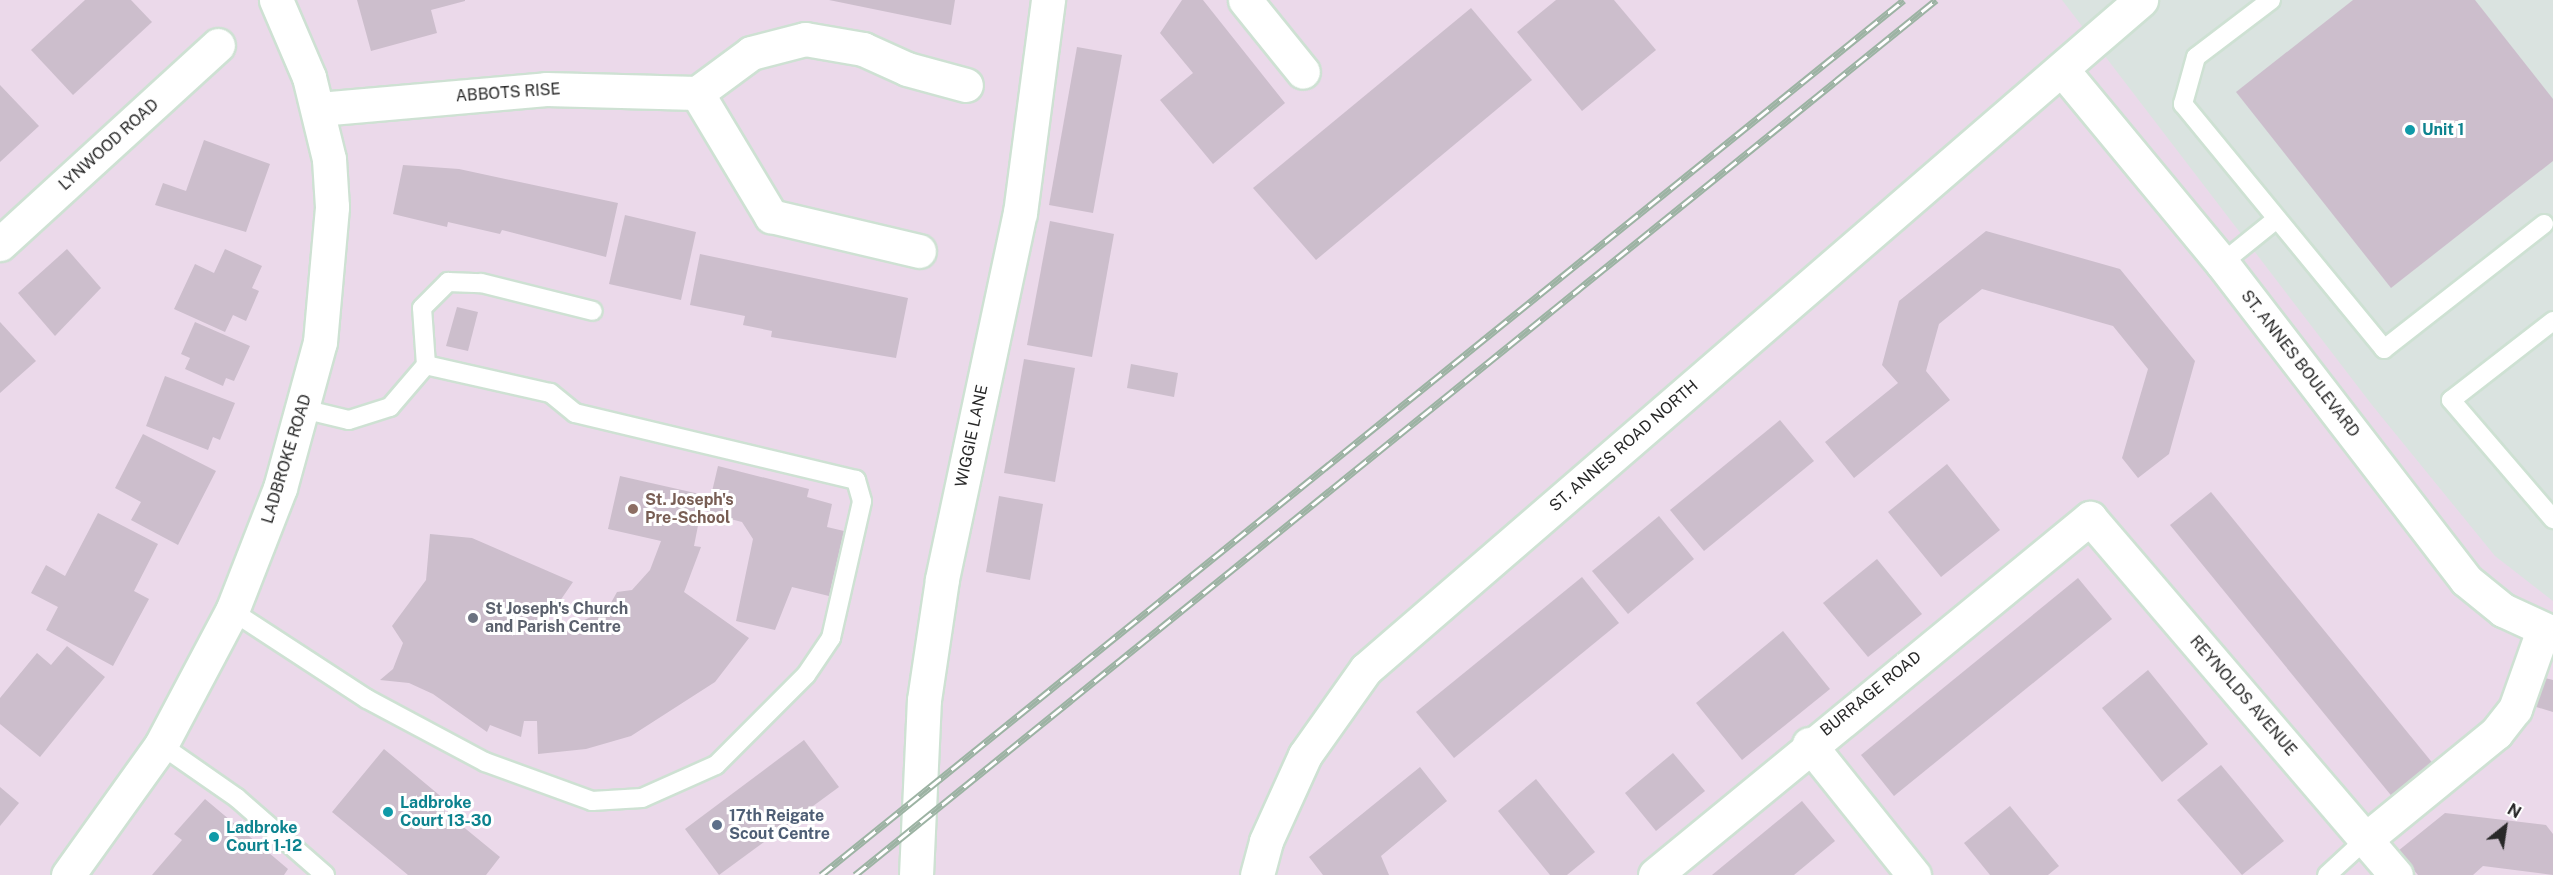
<!DOCTYPE html>
<html>
<head>
<meta charset="utf-8">
<style>
  body { margin:0 }
  #map { position:relative; width:2553px; height:875px; overflow:hidden; background:#ebd9ea; font-family:"Public Sans",sans-serif }
  div>[style] { position:absolute }
  [style*='--x'] { left:calc(var(--x)*1px); top:calc(var(--y)*1px); width:calc(var(--w)*1px); rotate:calc(var(--a)*1deg) }
  .industrial>* { inset:0; background:#dae3e0 }
  .building>* { inset:0; background:#ccbecc }
  .roads { filter:drop-shadow(2px 0 #cee1d3) drop-shadow(-2px 0 #cee1d3) drop-shadow(0 2px #cee1d3) drop-shadow(0 -2px #cee1d3) }
  .lane>* { height:18px; margin:-9px; padding:0 9px; transform-origin:9px; border-radius:9px; background:#fff }
  .street>* { height:33px; margin:-16.5px; padding:0 16.5px; transform-origin:16.5px; border-radius:16.5px; background:#fff }
  .rail>* { height:7px; margin-top:-3.5px; transform-origin:0; background:repeating-linear-gradient(90deg,#fff 0 14px,#9cb3a3 0 28px); box-sizing:border-box; border-block:2px solid #9cb3a3 }
  .dots>* { width:16px; height:16px; translate:-50% -50%; box-sizing:border-box; border:3px solid #fff; border-radius:50% }
  span { translate:-50% -50%; white-space:nowrap; text-align:center; line-height:1.15; -webkit-text-stroke:6px #fff; paint-order:stroke }
  .street-label { font-size:16px; color:#282828 }
  .culture-label { font-size:16px; color:#0d838f; font-weight:700 }
  .left { translate:0 -50%; text-align:left }
  .education-label { font-size:16px; color:#785e54; font-weight:700 }
  .worship-label { font-size:16px; color:#5b616d; font-weight:700 }
  .service-label { font-size:16px; color:#4e5e75; font-weight:700 }
  .north { position:absolute; left:2475px; top:797px; width:60px; height:60px; -webkit-text-stroke:4px #fff; paint-order:stroke; rotate:30deg; font-size:16px; font-weight:700; line-height:24px; text-align:center; color:#282828 }
  .north::after { content:''; display:block; margin:auto; width:21px; height:27px; background:#282828; clip-path:polygon(50% 0,100% 100%,50% 72%,0 100%) }
</style>
</head>
<body>
<div id="map">
  <div class="industrial">
    <i style="clip-path:polygon(2062px 0,2553px 0,2553px 601px,2495px 556px,2372px 405px)"></i>
  </div>
  <div class="building">
    <i style="clip-path:polygon(85px 0,131px 0,152px 22px,73px 95px,31px 50px)"></i>
    <i style="clip-path:polygon(357px 0,465px 0,465px 1px,431px 10px,437px 33px,371px 51px)"></i>
    <i style="clip-path:polygon(829px 0,955px 0,951px 25px)"></i>
    <i style="clip-path:polygon(1182px 0,1203px 0,1285px 103px,1213px 164px,1160px 100px,1193px 73px,1160px 33px)"></i>
    <i style="clip-path:polygon(1556px 0,1614px 0,1656px 50px,1582px 111px,1517px 32px)"></i>
    <i style="clip-path:polygon(2353px 0,2475px 0,2553px 99px,2553px 161px,2391px 288px,2236px 92px)"></i>
    <i style="clip-path:polygon(1471px 8px,1532px 80px,1316px 260px,1253px 188px)"></i>
    <i style="clip-path:polygon(1077px 47px,1122px 55px,1093px 213px,1049px 205px)"></i>
    <i style="clip-path:polygon(0 85px,39px 126px,0 162px)"></i>
    <i style="clip-path:polygon(204px 140px,270px 164px,246px 232px,155px 205px,163px 183px,186px 191px)"></i>
    <i style="clip-path:polygon(403px 165px,459px 169px,618px 203px,606px 257px,502px 230px,500px 234px,448px 222px,447px 227px,393px 214px)"></i>
    <i style="clip-path:polygon(625px 215px,696px 232px,681px 300px,609px 284px)"></i>
    <i style="clip-path:polygon(1050px 221px,1114px 234px,1092px 357px,1027px 345px)"></i>
    <i style="clip-path:polygon(1986px 231px,2120px 269px,2195px 361px,2169px 454px,2138px 478px,2122px 458px,2148px 369px,2113px 326px,1982px 289px,1939px 324px,1926px 371px,1950px 400px,1854px 478px,1825px 442px,1898px 383px,1882px 365px,1899px 301px)"></i>
    <i style="clip-path:polygon(67px 249px,101px 288px,55px 336px,18px 293px)"></i>
    <i style="clip-path:polygon(225px 249px,262px 266px,252px 288px,259px 291px,246px 321px,233px 315px,225px 332px,174px 309px,195px 264px,214px 273px)"></i>
    <i style="clip-path:polygon(700px 254px,908px 298px,896px 358px,771px 337px,772px 331px,743px 325px,745px 316px,690px 305px)"></i>
    <i style="clip-path:polygon(457px 307px,478px 312px,468px 351px,446px 346px)"></i>
    <i style="clip-path:polygon(0 322px,36px 361px,0 393px)"></i>
    <i style="clip-path:polygon(195px 322px,250px 346px,234px 381px,226px 378px,223px 386px,185px 369px,190px 358px,181px 354px)"></i>
    <i style="clip-path:polygon(1024px 359px,1075px 368px,1055px 482px,1004px 473px)"></i>
    <i style="clip-path:polygon(1131px 364px,1178px 373px,1174px 397px,1127px 388px)"></i>
    <i style="clip-path:polygon(165px 376px,235px 403px,220px 440px,213px 437px,208px 450px,146px 426px)"></i>
    <i style="clip-path:polygon(1780px 420px,1814px 461px,1704px 551px,1670px 510px)"></i>
    <i style="clip-path:polygon(143px 434px,216px 471px,178px 545px,131px 520px,141px 502px,115px 488px)"></i>
    <i style="clip-path:polygon(1947px 464px,2000px 530px,1941px 577px,1888px 512px)"></i>
    <i style="clip-path:polygon(718px 466px,809px 489px,807px 497px,832px 504px,827px 527px,844px 531px,829px 596px,792px 587px,775px 630px,736px 621px,753px 539px,742px 522px,707px 513px)"></i>
    <i style="clip-path:polygon(620px 476px,704px 495px,694px 546px,701px 547px,684px 592px,749px 638px,715px 682px,631px 736px,586px 749px,538px 754px,537px 721px,524px 721px,521px 737px,490px 725px,487px 732px,433px 694px,409px 683px,380px 680px,393px 669px,403px 643px,392px 626px,426px 580px,430px 534px,472px 538px,573px 582px,542px 627px,550px 635px,607px 610px,617px 592px,632px 590px,650px 570px,661px 541px,608px 529px)"></i>
    <i style="clip-path:polygon(2211px 492px,2435px 766px,2394px 799px,2170px 525px)"></i>
    <i style="clip-path:polygon(999px 496px,1043px 504px,1030px 580px,986px 572px)"></i>
    <i style="clip-path:polygon(98px 513px,158px 544px,134px 591px,149px 599px,113px 666px,46px 630px,58px 607px,31px 593px,46px 565px,65px 576px)"></i>
    <i style="clip-path:polygon(1659px 516px,1694px 559px,1628px 614px,1592px 571px)"></i>
    <i style="clip-path:polygon(1877px 559px,1922px 614px,1868px 657px,1823px 603px)"></i>
    <i style="clip-path:polygon(1582px 577px,1619px 623px,1454px 758px,1416px 712px)"></i>
    <i style="clip-path:polygon(2078px 578px,2112px 619px,1894px 796px,1861px 755px)"></i>
    <i style="clip-path:polygon(1783px 631px,1830px 689px,1742px 760px,1696px 703px)"></i>
    <i style="clip-path:polygon(67px 646px,105px 677px,40px 757px,0 724px,0 698px,37px 653px,51px 665px)"></i>
    <i style="clip-path:polygon(2148px 670px,2208px 744px,2162px 782px,2102px 708px)"></i>
    <i style="clip-path:polygon(2541px 677px,2553px 680px,2553px 712px,2533px 706px)"></i>
    <i style="clip-path:polygon(804px 740px,839px 787px,719px 875px,685px 829px)"></i>
    <i style="clip-path:polygon(384px 749px,450px 804px,444px 811px,500px 857px,486px 875px,408px 875px,332px 812px)"></i>
    <i style="clip-path:polygon(1673px 753px,1705px 791px,1656px 831px,1625px 793px)"></i>
    <i style="clip-path:polygon(2221px 765px,2284px 841px,2242px 875px,2177px 800px)"></i>
    <i style="clip-path:polygon(1420px 767px,1447px 801px,1381px 856px,1389px 875px,1323px 875px,1309px 857px)"></i>
    <i style="clip-path:polygon(1536px 779px,1595px 852px,1567px 875px,1550px 875px,1498px 811px)"></i>
    <i style="clip-path:polygon(0 787px,19px 803px,0 826px)"></i>
    <i style="clip-path:polygon(205px 799px,288px 869px,284px 875px,152px 875px,182px 840px,174px 834px)"></i>
    <i style="clip-path:polygon(1802px 801px,1835px 841px,1794px 875px,1712px 875px)"></i>
    <i style="clip-path:polygon(2010px 806px,2059px 866px,2048px 875px,1990px 875px,1964px 843px)"></i>
    <i style="clip-path:polygon(2445px 813px,2546px 825px,2553px 834px,2553px 875px,2483px 866px,2473px 875px,2418px 875px,2398px 851px)"></i>
  </div>
  <div class="roads">
    <div class="lane">
      <i style="--x:2271;--y:0;--w:94;--a:142.8"></i>
      <i style="--x:2196;--y:57;--w:49;--a:105.5"></i>
      <i style="--x:2183;--y:104;--w:317;--a:50.6"></i>
      <i style="--x:2384;--y:349;--w:203;--a:-38"></i>
      <i style="--x:2222;--y:263;--w:67;--a:-38.9"></i>
      <i style="--x:2553;--y:321;--w:129;--a:142.2"></i>
      <i style="--x:2451;--y:400;--w:157;--a:49.4"></i>
      <i style="--x:303;--y:409;--w:47;--a:13.4"></i>
      <i style="--x:349;--y:420;--w:43;--a:-17.6"></i>
      <i style="--x:390;--y:407;--w:55;--a:-49.4"></i>
      <i style="--x:426;--y:365;--w:57;--a:-94"></i>
      <i style="--x:422;--y:308;--w:37;--a:-45"></i>
      <i style="--x:448;--y:282;--w:33;--a:2"></i>
      <i style="--x:481;--y:283;--w:115;--a:14"></i>
      <i style="--x:232;--y:611;--w:161;--a:33.1"></i>
      <i style="--x:367;--y:699;--w:134;--a:28.1"></i>
      <i style="--x:485;--y:762;--w:114;--a:20"></i>
      <i style="--x:592;--y:801;--w:50;--a:-3.4"></i>
      <i style="--x:642;--y:798;--w:81;--a:-24"></i>
      <i style="--x:716;--y:765;--w:127;--a:-45"></i>
      <i style="--x:806;--y:675;--w:45;--a:-56"></i>
      <i style="--x:831;--y:638;--w:140;--a:-77.2"></i>
      <i style="--x:862;--y:501;--w:22;--a:-106"></i>
      <i style="--x:856;--y:480;--w:289;--a:-166.6"></i>
      <i style="--x:575;--y:413;--w:32;--a:-141"></i>
      <i style="--x:550;--y:393;--w:127;--a:-167.3"></i>
      <i style="--x:161;--y:745;--w:93;--a:34.9"></i>
      <i style="--x:237;--y:798;--w:117;--a:41.2"></i>
      <i style="--x:2327;--y:875;--w:53;--a:-42.7"></i>
    </div>
    <div class="street">
      <i style="--x:1245;--y:0;--w:92;--a:51.1"></i>
      <i style="--x:2064;--y:72;--w:248;--a:50.4"></i>
      <i style="--x:2222;--y:263;--w:400;--a:52.4"></i>
      <i style="--x:2466;--y:580;--w:48;--a:39"></i>
      <i style="--x:2503;--y:610;--w:55;--a:24.7"></i>
      <i style="--x:697;--y:93;--w:144;--a:59"></i>
      <i style="--x:771;--y:216;--w:152;--a:13.3"></i>
      <i style="--x:319;--y:109;--w:228;--a:-5"></i>
      <i style="--x:546;--y:89;--w:151;--a:1.5"></i>
      <i style="--x:697;--y:93;--w:67;--a:-36.5"></i>
      <i style="--x:751;--y:53;--w:56;--a:-14.5"></i>
      <i style="--x:805;--y:39;--w:59;--a:9.8"></i>
      <i style="--x:863;--y:49;--w:48;--a:24.4"></i>
      <i style="--x:907;--y:69;--w:61;--a:15.2"></i>
      <i style="--x:0;--y:244;--w:295;--a:-42.4"></i>
      <i style="--x:1809;--y:744;--w:168;--a:51.3"></i>
      <i style="--x:2366;--y:839;--w:168;--a:-39.2"></i>
      <i style="--x:2496;--y:733;--w:31;--a:-52"></i>
      <i style="--x:2515;--y:709;--w:84;--a:-70.5"></i>
      <i style="--x:68;--y:875;--w:160;--a:-54.4"></i>
      <i style="--x:161;--y:745;--w:152;--a:-62.1"></i>
      <i style="--x:232;--y:611;--w:132;--a:-68.7"></i>
      <i style="--x:280;--y:488;--w:151;--a:-74.7"></i>
      <i style="--x:320;--y:342;--w:136;--a:-84.9"></i>
      <i style="--x:332;--y:207;--w:48;--a:-93.6"></i>
      <i style="--x:329;--y:159;--w:84;--a:-103.7"></i>
      <i style="--x:309;--y:77;--w:84;--a:-113.2"></i>
      <i style="--x:916;--y:875;--w:175;--a:-87.4"></i>
      <i style="--x:924;--y:700;--w:122;--a:-81.5"></i>
      <i style="--x:942;--y:579;--w:374;--a:-78"></i>
      <i style="--x:1020;--y:213;--w:215;--a:-82.5"></i>
      <i style="--x:1257;--y:875;--w:35;--a:-75"></i>
      <i style="--x:1266;--y:841;--w:94;--a:-65.6"></i>
      <i style="--x:1305;--y:755;--w:105;--a:-54.7"></i>
      <i style="--x:1366;--y:669;--w:1024;--a:-40.8"></i>
      <i style="--x:1655;--y:875;--w:563;--a:-39.38"></i>
      <i style="--x:2090;--y:518;--w:470;--a:49.4"></i>
    </div>
  </div>
  <div class="rail">
    <i style="--x:821;--y:875;--w:1392;--a:-38.94"></i>
    <i style="--x:855;--y:875;--w:1391;--a:-38.99"></i>
  </div>
  <div class="dots">
    <i style="left:2410px;top:130px;background:#0f9aa8"></i>
    <i style="left:633px;top:509px;background:#8d6e63"></i>
    <i style="left:473px;top:618px;background:#6b7280"></i>
    <i style="left:388px;top:812px;background:#0f9aa8"></i>
    <i style="left:717px;top:825px;background:#5c6f8a"></i>
    <i style="left:214px;top:837px;background:#0f9aa8"></i>
  </div>
  <div class="street-label">
    <span style="left:508px;top:93px;rotate:-4deg">ABBOTS RISE</span>
    <span style="left:109px;top:145px;rotate:-42deg">LYNWOOD ROAD</span>
    <span style="left:2300px;top:364px;rotate:52deg">ST. ANNES BOULEVARD</span>
    <span style="left:972px;top:436px;rotate:-78deg">WIGGIE LANE</span>
    <span style="left:1624px;top:446px;rotate:-41deg">ST. ANNES ROAD NORTH</span>
    <span style="left:287px;top:459px;rotate:-73deg">LADBROKE ROAD</span>
    <span style="left:1871px;top:694px;rotate:-39deg">BURRAGE ROAD</span>
    <span style="left:2243px;top:696px;rotate:49deg">REYNOLDS AVENUE</span>
  </div>
  <div class="culture-label">
    <span class="left" style="left:2422px;top:130px">Unit 1</span>
    <span class="left" style="left:400px;top:812px">Ladbroke<br>Court 13-30</span>
    <span class="left" style="left:226px;top:837px">Ladbroke<br>Court 1-12</span>
  </div>
  <div class="education-label">
    <span class="left" style="left:645px;top:509px">St. Joseph's<br>Pre-School</span>
  </div>
  <div class="worship-label">
    <span class="left" style="left:485px;top:618px">St Joseph's Church<br>and Parish Centre</span>
  </div>
  <div class="service-label">
    <span class="left" style="left:729px;top:825px">17th Reigate<br>Scout Centre</span>
  </div>
  <div class="north">N</div>
</div>
</body>
</html>
